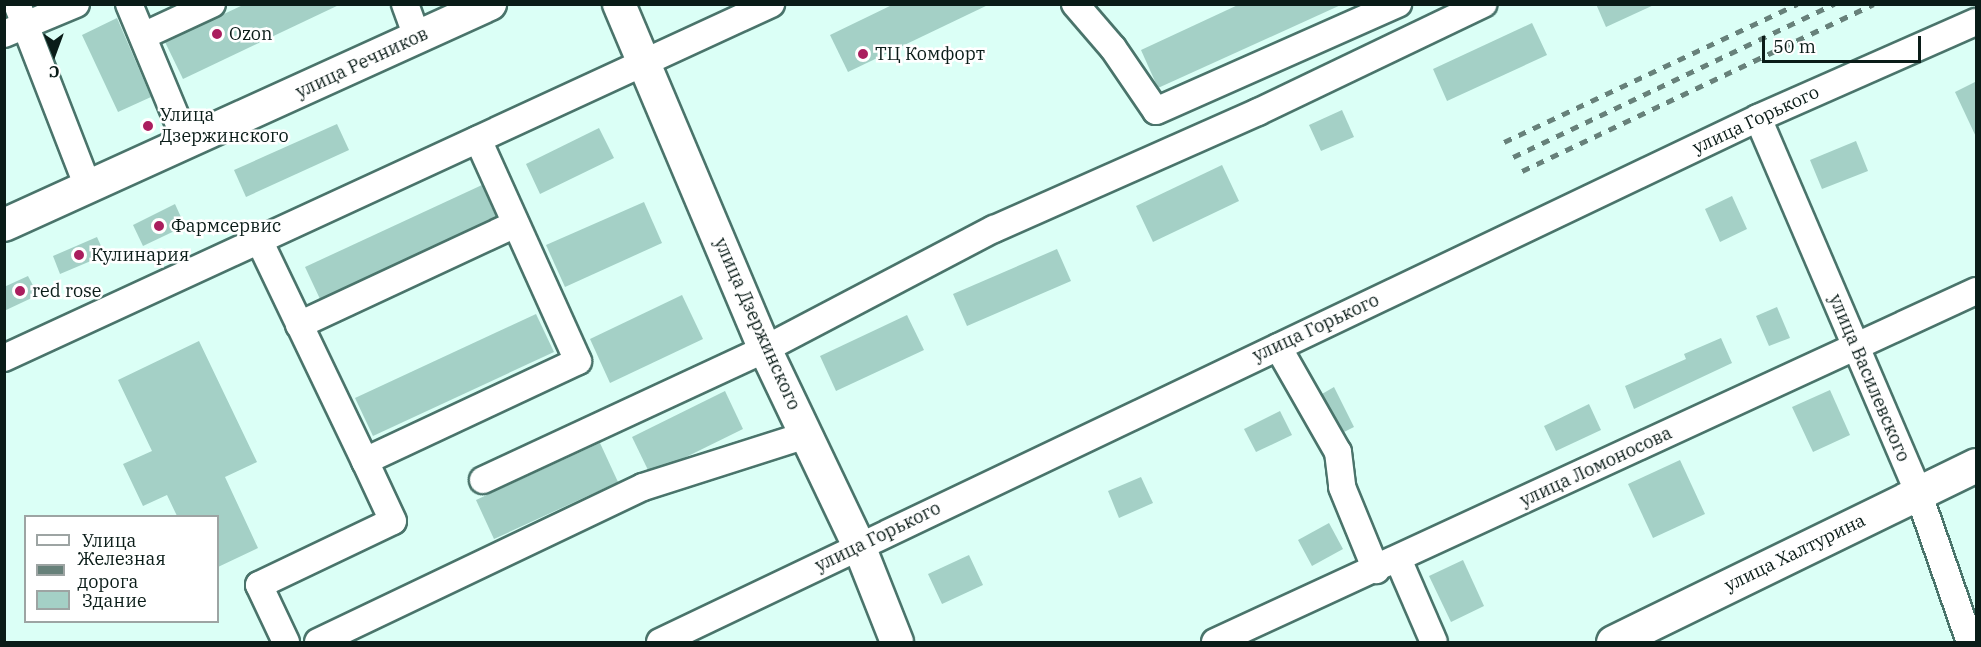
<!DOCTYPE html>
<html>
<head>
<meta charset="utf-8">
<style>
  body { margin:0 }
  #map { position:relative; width:1981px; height:647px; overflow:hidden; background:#dbfff6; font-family:"IBM Plex Serif",serif }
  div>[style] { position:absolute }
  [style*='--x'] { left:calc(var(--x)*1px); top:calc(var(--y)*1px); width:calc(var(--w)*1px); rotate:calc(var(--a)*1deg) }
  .building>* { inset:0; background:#a4d0c6 }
  .roads { filter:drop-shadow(2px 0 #4a746b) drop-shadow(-2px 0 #4a746b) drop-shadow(0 2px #4a746b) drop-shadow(0 -2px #4a746b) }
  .minor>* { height:26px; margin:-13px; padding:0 13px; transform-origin:13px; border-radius:13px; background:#fff }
  .tertiary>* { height:32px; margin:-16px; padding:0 16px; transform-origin:16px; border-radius:16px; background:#fff }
  .secondary>* { height:33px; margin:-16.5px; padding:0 16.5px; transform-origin:16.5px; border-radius:16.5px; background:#fff }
  .rail>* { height:4.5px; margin-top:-2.25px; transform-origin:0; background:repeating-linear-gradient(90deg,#67817a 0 8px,transparent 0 16px) }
  .dots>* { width:16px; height:16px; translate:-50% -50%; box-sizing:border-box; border:3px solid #fff; border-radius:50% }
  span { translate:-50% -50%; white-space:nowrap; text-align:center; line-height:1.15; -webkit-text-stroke:5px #fff; paint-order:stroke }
  .poi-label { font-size:18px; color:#0a1c18 }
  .left { translate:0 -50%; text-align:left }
  .street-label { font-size:18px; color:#0a1c18 }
  .frame { position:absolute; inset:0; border:6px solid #0a1c18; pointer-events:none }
  .legend { position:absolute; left:24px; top:515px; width:195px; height:108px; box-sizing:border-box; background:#fff; border:2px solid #9da4a3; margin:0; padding:8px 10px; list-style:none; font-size:18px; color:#0a1c18 }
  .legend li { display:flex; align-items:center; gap:12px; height:30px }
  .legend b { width:30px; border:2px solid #9da4a3 }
  .north { position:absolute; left:24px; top:24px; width:60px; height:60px; -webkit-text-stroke:4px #fff; paint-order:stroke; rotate:179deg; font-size:16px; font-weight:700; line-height:24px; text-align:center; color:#0a1c18 }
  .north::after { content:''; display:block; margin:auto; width:21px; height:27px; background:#0a1c18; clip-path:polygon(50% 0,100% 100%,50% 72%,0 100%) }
  .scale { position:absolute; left:1762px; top:36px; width:159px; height:27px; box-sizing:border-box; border:3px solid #0a1c18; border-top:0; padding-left:8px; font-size:18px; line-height:21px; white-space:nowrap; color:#0a1c18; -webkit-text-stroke:4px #fff; paint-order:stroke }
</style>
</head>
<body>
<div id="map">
  <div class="building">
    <i style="clip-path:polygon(245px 4px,341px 4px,183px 79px,165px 42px)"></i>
    <i style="clip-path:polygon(894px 4px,990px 4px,848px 72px,830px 35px)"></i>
    <i style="clip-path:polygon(1240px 4px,1343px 4px,1158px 88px,1141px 50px)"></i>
    <i style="clip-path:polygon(1596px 4px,1656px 4px,1606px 27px)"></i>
    <i style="clip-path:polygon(117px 18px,151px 97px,118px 112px,82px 35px)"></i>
    <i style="clip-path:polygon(1532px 23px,1547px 55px,1447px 101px,1433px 69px)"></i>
    <i style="clip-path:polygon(1977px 81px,1977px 139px,1955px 92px)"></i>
    <i style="clip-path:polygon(1342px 110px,1354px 137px,1321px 151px,1309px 125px)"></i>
    <i style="clip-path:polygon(337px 124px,349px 150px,246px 197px,234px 170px)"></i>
    <i style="clip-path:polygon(599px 128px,614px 158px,540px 194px,526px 164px)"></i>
    <i style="clip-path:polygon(1856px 141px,1868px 171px,1822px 189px,1810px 160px)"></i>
    <i style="clip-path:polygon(1222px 165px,1239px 201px,1153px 242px,1136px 206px)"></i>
    <i style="clip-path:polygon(482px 185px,496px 217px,320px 299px,305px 267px)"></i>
    <i style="clip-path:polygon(1732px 196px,1747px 229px,1720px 242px,1705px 209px)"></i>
    <i style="clip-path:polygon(644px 202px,662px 243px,565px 287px,546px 245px)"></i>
    <i style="clip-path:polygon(175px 204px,185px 226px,143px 246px,133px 225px)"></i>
    <i style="clip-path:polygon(97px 237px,105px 255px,60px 274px,53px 256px)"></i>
    <i style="clip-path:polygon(1057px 249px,1071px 281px,967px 326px,953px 294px)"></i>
    <i style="clip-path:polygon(28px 276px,38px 295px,4px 311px,4px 287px)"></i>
    <i style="clip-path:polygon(682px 295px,703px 339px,610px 383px,590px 339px)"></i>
    <i style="clip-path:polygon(1777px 307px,1790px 338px,1769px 346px,1756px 316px)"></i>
    <i style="clip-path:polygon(536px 314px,554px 352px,373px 436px,355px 398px)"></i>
    <i style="clip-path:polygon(907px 315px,924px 350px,836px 391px,820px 356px)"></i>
    <i style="clip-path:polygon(1721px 338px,1732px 363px,1634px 409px,1625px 386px,1686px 359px,1684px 354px)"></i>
    <i style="clip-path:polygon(199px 341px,257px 462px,225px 477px,258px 548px,218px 567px,218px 516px,177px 516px,167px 495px,143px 506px,123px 464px,152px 451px,118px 380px)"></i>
    <i style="clip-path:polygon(1334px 387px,1354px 427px,1344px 432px,1322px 394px)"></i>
    <i style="clip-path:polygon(1830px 390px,1850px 435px,1813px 452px,1792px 407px)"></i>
    <i style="clip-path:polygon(725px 391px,743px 429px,682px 459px,648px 470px,632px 437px)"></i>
    <i style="clip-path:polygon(1589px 404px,1601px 430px,1556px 451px,1544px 426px)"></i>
    <i style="clip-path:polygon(1280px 411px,1292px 435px,1256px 452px,1244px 429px)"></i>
    <i style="clip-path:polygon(600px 443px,618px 482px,494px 539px,476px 500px)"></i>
    <i style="clip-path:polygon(1680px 460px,1705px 514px,1653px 538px,1628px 484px)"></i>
    <i style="clip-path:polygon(1141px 477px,1153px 503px,1119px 518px,1108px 491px)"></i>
    <i style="clip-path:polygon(1329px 523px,1343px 549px,1312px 566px,1298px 540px)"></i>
    <i style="clip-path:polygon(969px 555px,983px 585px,942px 604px,928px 574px)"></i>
    <i style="clip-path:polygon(1463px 560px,1484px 606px,1451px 622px,1429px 576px)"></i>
  </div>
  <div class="roads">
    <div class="minor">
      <i style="--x:17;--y:4;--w:196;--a:68.8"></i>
      <i style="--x:129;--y:4;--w:151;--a:67.4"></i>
      <i style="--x:405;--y:4;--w:35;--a:70"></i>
      <i style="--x:1075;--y:4;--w:58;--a:49.2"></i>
      <i style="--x:1113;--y:48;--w:76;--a:55.7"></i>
      <i style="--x:1156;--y:111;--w:265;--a:-23.9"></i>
      <i style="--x:4;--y:34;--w:78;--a:-22.6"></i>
      <i style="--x:143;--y:36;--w:76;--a:-24.9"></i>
      <i style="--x:1758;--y:118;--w:407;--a:66.8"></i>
      <i style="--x:1918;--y:492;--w:159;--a:70.9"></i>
      <i style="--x:259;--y:240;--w:245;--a:64.4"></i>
      <i style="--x:365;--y:461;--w:235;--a:-25.1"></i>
      <i style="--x:578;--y:361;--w:243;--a:-114.3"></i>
      <i style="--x:299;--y:325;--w:239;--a:-25"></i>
      <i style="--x:1278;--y:347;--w:121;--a:60.3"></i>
      <i style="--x:1338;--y:452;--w:35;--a:83"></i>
      <i style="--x:1342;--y:487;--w:90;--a:67.7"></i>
      <i style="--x:4;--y:358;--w:845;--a:-24.78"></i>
      <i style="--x:483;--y:480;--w:311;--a:-24.9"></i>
      <i style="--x:765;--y:349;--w:259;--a:-27.7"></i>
      <i style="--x:994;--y:229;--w:289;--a:-23.9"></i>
      <i style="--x:1258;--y:112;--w:250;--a:-25.6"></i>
      <i style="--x:1398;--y:559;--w:90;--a:66.6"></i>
      <i style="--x:286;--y:642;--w:63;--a:-115.3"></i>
      <i style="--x:259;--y:585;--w:148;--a:-25.5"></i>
      <i style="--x:393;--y:521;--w:66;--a:-115"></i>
      <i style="--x:318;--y:642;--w:360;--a:-25.5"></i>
      <i style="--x:643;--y:487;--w:171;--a:-17.7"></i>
      <i style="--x:660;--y:642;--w:1217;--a:-25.51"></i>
      <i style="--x:1758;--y:118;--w:238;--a:-23.8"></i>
      <i style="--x:1215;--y:642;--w:838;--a:-24.76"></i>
    </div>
    <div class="tertiary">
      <i style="--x:619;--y:4;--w:375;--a:67.1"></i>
      <i style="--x:765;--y:349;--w:218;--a:64.5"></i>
      <i style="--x:859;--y:546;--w:103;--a:68.4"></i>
      <i style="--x:4;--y:225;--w:534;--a:-24.45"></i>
    </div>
    <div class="secondary">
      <i style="--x:1613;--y:642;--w:404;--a:-26"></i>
    </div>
  </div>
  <div class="rail">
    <i style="--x:1504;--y:142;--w:324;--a:-25.2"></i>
    <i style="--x:1513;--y:157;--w:356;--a:-25.5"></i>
    <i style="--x:1522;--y:171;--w:389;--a:-25.4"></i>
  </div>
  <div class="dots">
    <i style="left:217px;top:34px;background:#aa1e5e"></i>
    <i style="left:863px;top:54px;background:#aa1e5e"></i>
    <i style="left:148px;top:126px;background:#aa1e5e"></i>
    <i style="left:159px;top:226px;background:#aa1e5e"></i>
    <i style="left:79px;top:255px;background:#aa1e5e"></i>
    <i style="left:20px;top:291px;background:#aa1e5e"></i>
  </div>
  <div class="poi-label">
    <span class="left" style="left:229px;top:34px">Ozon</span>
    <span class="left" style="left:875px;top:54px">ТЦ Комфорт</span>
    <span class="left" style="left:160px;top:126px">Улица<br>Дзержинского</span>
    <span class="left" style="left:171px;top:226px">Фармсервис</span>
    <span class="left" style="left:91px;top:255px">Кулинария</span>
    <span class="left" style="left:32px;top:291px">red rose</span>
  </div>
  <div class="street-label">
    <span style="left:362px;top:63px;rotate:-25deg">улица Речников</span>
    <span style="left:1756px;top:120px;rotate:-25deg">улица Горького</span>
    <span style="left:757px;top:324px;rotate:66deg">улица Дзержинского</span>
    <span style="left:1316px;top:328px;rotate:-25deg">улица Горького</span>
    <span style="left:1869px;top:378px;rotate:67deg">улица Василевского</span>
    <span style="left:1596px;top:467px;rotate:-25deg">улица Ломоносова</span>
    <span style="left:878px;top:537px;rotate:-26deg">улица Горького</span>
    <span style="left:1795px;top:553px;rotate:-26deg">улица Халтурина</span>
  </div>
  <div class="frame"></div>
  <ul class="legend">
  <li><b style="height:8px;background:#fff"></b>Улица</li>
  <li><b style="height:8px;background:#67817a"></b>Железная дорога</li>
  <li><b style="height:16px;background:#a4d0c6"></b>Здание</li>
  </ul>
  <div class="north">С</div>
  <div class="scale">50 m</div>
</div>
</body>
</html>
